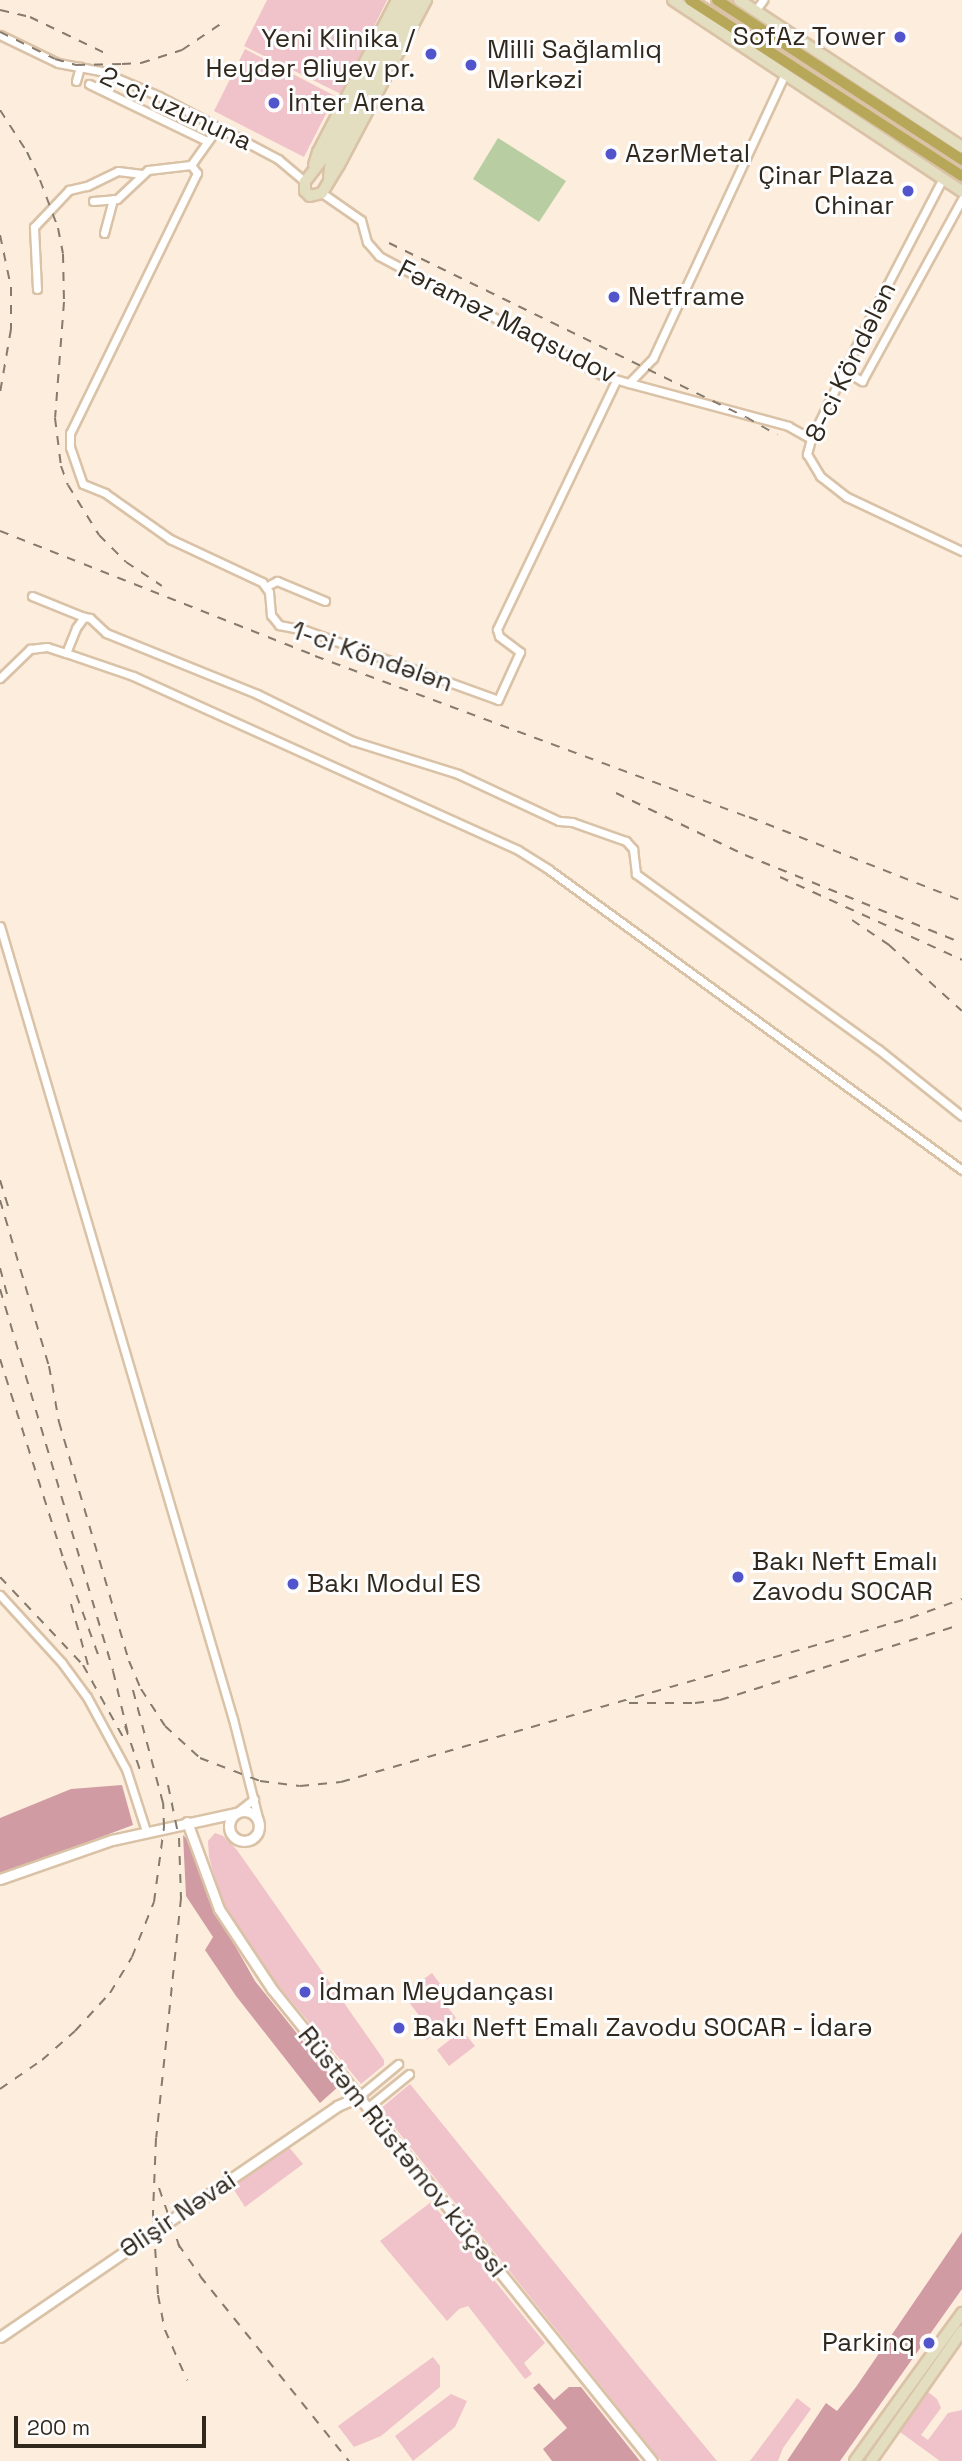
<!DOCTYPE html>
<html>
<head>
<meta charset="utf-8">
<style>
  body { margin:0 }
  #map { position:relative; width:962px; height:2461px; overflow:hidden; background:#fceddc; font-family:"Space Grotesk",sans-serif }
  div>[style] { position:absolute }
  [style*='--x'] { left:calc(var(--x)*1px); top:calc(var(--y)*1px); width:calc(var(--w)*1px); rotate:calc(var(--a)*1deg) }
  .green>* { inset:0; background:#f0c2c9 }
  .forest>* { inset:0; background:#d19ba3 }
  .water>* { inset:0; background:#b8cea2 }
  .roads { filter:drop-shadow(2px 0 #dac2a7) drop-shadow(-2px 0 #dac2a7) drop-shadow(0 2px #dac2a7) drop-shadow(0 -2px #dac2a7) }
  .minor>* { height:7px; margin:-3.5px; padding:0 3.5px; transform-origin:3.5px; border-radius:3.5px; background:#fff }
  .tertiary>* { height:9px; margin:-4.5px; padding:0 4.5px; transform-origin:4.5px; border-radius:4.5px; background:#fff }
  .tertiary>.ring { margin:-4.5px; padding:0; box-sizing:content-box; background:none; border:9px solid #fff; border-radius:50% }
  .secondary>* { height:10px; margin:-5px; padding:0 5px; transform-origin:5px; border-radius:5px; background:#e3dec0 }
  .trunk>* { height:10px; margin:-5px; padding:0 5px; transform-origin:5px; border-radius:5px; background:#b6a858 }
  .rail>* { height:2px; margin-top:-1px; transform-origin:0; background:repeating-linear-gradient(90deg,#867a6d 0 9px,transparent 0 18px) }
  .dots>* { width:19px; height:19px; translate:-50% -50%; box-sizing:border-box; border:4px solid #fdfdfd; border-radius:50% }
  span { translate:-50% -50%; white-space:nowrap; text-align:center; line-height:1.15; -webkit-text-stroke:6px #fdfdfd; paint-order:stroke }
  .poi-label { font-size:26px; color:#31281d }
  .right { translate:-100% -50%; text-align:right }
  .left { translate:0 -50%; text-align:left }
  .street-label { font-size:26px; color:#31281d }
  .scale { position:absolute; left:14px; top:2416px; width:192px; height:32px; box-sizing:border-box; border:4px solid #31281d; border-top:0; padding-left:9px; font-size:21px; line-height:24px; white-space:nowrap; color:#31281d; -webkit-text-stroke:5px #fdfdfd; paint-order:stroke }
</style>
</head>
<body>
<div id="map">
  <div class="green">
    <i style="clip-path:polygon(267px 0,387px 0,341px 94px,244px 46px)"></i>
    <i style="clip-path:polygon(245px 49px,335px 96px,304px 157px,214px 111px)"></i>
    <i style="clip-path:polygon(215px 1833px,223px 1836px,237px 1850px,384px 2060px,384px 2065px,361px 2084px,270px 1976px,223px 1906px,209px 1857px,208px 1841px)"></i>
    <i style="clip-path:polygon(432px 1973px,449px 1996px,443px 2001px,456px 2018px,427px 2040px,413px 2023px,420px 2017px,403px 1994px)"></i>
    <i style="clip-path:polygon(462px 2030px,475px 2046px,449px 2066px,437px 2050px)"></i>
    <i style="clip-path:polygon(410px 2084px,640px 2368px,717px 2461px,661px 2461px,380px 2109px)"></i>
    <i style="clip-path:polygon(288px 2146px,303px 2164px,245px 2207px,231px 2185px)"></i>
    <i style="clip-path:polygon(431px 2202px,545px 2343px,524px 2363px,532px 2374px,525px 2379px,468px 2306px,459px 2309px,447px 2321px,380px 2241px)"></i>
    <i style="clip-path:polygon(433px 2357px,440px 2366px,440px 2387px,381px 2436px,354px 2447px,338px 2426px)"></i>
    <i style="clip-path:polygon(928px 2392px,937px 2399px,941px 2408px,921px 2435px,928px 2440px,948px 2413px,962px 2410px,962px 2461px,940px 2461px,900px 2432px)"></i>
    <i style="clip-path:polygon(451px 2394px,467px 2401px,455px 2427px,413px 2461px,395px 2436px)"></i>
    <i style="clip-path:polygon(797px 2398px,811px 2409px,783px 2448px,778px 2461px,750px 2461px)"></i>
  </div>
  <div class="forest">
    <i style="clip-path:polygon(122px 1785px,133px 1825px,0 1875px,0 1818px,71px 1789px)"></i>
    <i style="clip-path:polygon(183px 1835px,188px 1840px,208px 1898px,255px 1981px,339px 2086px,320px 2103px,236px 1996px,205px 1950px,213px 1937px,186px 1896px)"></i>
    <i style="clip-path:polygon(962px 2232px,962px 2289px,840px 2461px,787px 2461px,826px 2403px,837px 2411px,856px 2387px)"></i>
    <i style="clip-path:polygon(539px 2383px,554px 2400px,569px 2387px,581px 2387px,640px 2461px,552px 2461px,543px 2449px,567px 2428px,533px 2388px)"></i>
  </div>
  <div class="water">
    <i style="clip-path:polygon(498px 138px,566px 181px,539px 222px,473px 179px)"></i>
  </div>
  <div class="roads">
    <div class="minor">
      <i style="--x:755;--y:11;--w:14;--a:-54"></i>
      <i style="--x:0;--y:35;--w:64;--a:25.8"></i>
      <i style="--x:58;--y:63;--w:43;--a:10.8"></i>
      <i style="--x:100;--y:71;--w:64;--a:23"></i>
      <i style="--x:159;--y:96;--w:135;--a:27.9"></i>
      <i style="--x:278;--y:159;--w:35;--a:40"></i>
      <i style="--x:76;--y:81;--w:15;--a:-74"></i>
      <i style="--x:89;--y:84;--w:131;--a:25.8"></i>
      <i style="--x:191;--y:165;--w:10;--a:53"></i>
      <i style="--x:197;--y:173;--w:289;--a:116"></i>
      <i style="--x:70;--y:433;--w:14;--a:90"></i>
      <i style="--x:70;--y:447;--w:39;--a:71"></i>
      <i style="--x:83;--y:484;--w:24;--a:22"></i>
      <i style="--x:105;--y:493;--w:80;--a:35.3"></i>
      <i style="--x:170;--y:539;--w:102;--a:25.1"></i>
      <i style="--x:262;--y:582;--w:12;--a:55"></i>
      <i style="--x:269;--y:592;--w:23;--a:85"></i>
      <i style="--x:271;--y:615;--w:13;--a:51"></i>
      <i style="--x:279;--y:625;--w:26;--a:11"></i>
      <i style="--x:305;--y:630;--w:205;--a:19.9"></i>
      <i style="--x:498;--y:700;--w:53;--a:-65.4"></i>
      <i style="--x:520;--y:652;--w:26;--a:-143"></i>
      <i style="--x:499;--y:636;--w:7;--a:-106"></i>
      <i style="--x:497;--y:629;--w:275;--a:-64.4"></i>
      <i style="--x:191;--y:165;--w:47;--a:-54.6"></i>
      <i style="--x:943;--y:178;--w:167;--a:117.5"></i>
      <i style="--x:866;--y:326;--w:126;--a:116"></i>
      <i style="--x:811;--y:439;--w:16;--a:105"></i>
      <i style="--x:807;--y:454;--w:26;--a:59"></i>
      <i style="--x:820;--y:476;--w:34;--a:38"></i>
      <i style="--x:847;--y:497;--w:127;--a:25.2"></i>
      <i style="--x:322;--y:193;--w:47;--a:34.7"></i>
      <i style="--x:361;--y:220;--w:23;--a:75"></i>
      <i style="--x:367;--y:242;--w:18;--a:49"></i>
      <i style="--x:379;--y:256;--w:253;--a:28.1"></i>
      <i style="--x:602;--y:375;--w:28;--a:17"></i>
      <i style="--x:629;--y:383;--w:35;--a:-46"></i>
      <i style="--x:653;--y:358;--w:313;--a:-65.1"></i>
      <i style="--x:93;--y:201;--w:24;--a:-5"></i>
      <i style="--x:117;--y:199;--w:42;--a:-43.1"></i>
      <i style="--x:148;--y:170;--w:43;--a:-6.6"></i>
      <i style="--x:104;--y:233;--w:35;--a:-75"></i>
      <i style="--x:37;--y:289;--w:62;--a:-92.8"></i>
      <i style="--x:34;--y:227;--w:51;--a:-46.6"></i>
      <i style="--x:69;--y:190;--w:18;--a:-13"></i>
      <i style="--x:87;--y:186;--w:34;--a:-26"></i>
      <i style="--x:118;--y:171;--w:24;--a:7"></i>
      <i style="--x:844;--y:371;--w:21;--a:29"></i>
      <i style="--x:862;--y:381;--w:208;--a:-61.2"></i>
      <i style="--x:629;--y:383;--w:165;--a:15.1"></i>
      <i style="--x:788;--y:426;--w:26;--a:29"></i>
      <i style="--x:267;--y:586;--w:11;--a:-27"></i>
      <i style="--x:277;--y:581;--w:52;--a:22.6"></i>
      <i style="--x:32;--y:596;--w:56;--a:22"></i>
      <i style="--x:66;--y:653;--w:27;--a:-68"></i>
      <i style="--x:76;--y:628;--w:14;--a:-54"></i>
      <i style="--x:84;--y:617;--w:6;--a:9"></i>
      <i style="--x:90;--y:618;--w:22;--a:43"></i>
      <i style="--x:106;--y:633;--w:163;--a:22"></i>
      <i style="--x:257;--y:694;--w:107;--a:26.1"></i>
      <i style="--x:353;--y:741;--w:110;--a:17.4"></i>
      <i style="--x:458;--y:774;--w:111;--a:25"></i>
      <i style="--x:559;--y:821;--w:13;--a:4"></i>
      <i style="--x:572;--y:822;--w:57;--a:19.4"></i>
      <i style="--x:626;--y:841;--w:11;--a:49"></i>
      <i style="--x:633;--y:849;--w:25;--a:83"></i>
      <i style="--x:636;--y:874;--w:299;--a:35.9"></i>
      <i style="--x:878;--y:1049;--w:107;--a:38.6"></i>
      <i style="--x:0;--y:678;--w:42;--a:-44"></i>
      <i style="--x:30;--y:649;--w:17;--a:-7"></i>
      <i style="--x:47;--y:647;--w:20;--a:18"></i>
      <i style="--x:66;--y:653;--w:71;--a:18.9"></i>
      <i style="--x:133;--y:676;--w:422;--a:24.3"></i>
      <i style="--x:518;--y:850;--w:36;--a:32"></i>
      <i style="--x:548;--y:869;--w:512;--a:36.02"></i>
      <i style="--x:0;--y:926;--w:827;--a:73.63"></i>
      <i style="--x:233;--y:1719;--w:106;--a:75.8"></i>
      <i style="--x:0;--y:1595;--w:92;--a:47.6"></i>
      <i style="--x:62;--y:1663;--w:42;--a:53.7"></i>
      <i style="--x:87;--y:1697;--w:82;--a:61.6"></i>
      <i style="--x:126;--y:1769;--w:65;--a:72.1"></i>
      <i style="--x:236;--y:1813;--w:23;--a:-38"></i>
      <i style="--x:358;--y:2097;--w:52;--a:-39.5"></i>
      <i style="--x:367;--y:2108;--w:54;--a:-39"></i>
    </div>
    <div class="tertiary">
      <i class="ring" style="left:229px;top:1811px;width:21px;height:21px"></i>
      <i style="--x:187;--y:1822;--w:93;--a:69.8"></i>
      <i style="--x:219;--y:1909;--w:96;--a:56.5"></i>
      <i style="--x:272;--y:1989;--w:606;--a:51.16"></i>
      <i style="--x:0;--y:1879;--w:119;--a:-19.2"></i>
      <i style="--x:112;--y:1840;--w:127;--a:-12.3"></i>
      <i style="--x:0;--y:2337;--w:409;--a:-34.4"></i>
      <i style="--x:337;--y:2106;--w:23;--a:-23"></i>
    </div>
    <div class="secondary">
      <i style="--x:408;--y:0;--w:177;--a:118"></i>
      <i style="--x:325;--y:156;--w:33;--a:128"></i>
      <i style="--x:305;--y:182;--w:9;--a:90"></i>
      <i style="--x:305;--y:191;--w:7;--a:45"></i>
      <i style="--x:310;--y:196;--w:12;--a:-14"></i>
      <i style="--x:322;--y:193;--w:33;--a:-59"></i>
      <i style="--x:339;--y:165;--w:187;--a:-62.2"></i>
      <i style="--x:673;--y:0;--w:346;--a:33.5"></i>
      <i style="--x:739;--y:0;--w:267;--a:33.4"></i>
      <i style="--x:314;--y:165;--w:14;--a:-73"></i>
      <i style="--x:318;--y:152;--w:171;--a:-62.5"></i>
      <i style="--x:329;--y:177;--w:17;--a:-83"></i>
      <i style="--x:331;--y:160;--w:180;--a:-61.9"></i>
      <i style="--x:855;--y:2461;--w:183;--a:-54.1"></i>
      <i style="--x:871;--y:2461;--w:159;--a:-55"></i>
    </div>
    <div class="trunk">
      <i style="--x:690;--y:0;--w:324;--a:32.9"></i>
      <i style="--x:717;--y:0;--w:293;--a:33.1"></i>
    </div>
  </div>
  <div class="rail">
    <i style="--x:0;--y:10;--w:31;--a:13"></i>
    <i style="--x:30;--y:17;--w:85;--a:25.7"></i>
    <i style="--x:0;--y:32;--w:61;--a:26.1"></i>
    <i style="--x:55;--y:59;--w:22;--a:16"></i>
    <i style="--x:76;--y:65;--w:46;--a:-1.2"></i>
    <i style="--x:122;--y:64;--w:19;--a:-3"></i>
    <i style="--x:141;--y:63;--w:43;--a:-17.6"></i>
    <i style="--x:182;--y:50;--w:52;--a:-34"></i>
    <i style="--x:0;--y:110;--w:50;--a:57.3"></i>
    <i style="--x:27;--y:152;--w:31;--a:65"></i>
    <i style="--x:40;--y:180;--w:51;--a:69.4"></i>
    <i style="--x:58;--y:228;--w:26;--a:79"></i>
    <i style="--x:63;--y:254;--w:48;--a:88.8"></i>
    <i style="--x:64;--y:302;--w:116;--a:94.4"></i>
    <i style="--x:55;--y:418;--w:48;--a:82.9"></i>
    <i style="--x:61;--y:466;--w:20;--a:70"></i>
    <i style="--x:68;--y:485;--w:59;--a:58.2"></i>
    <i style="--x:99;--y:535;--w:38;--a:45"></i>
    <i style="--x:126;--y:562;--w:43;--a:33.7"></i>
    <i style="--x:0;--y:235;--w:53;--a:78.1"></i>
    <i style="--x:11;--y:287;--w:42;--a:90"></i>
    <i style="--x:11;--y:329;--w:65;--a:99.8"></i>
    <i style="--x:389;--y:243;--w:397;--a:26"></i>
    <i style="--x:746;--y:417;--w:36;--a:30"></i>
    <i style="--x:0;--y:531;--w:339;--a:21.6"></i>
    <i style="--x:315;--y:656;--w:463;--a:20.4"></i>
    <i style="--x:749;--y:817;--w:229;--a:21.5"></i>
    <i style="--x:616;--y:793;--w:143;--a:25.7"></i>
    <i style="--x:745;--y:855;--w:234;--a:22.1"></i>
    <i style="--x:780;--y:877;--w:200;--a:24.5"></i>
    <i style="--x:852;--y:920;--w:45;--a:34"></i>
    <i style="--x:889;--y:945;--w:98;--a:42.1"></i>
    <i style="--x:0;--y:1180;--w:28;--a:73"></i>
    <i style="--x:0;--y:1200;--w:173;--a:73.6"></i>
    <i style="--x:49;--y:1366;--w:57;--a:79.9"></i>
    <i style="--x:59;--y:1422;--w:249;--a:73.7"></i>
    <i style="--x:129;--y:1661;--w:30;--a:67"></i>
    <i style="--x:141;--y:1689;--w:44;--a:57"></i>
    <i style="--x:165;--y:1726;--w:47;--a:42.4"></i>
    <i style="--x:200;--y:1758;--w:64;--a:21"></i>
    <i style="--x:260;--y:1781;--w:40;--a:7.1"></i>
    <i style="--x:300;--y:1786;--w:41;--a:-5.6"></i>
    <i style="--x:341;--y:1782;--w:592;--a:-16.08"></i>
    <i style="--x:910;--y:1618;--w:55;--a:-20.1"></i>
    <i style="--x:0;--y:1268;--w:30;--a:75"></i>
    <i style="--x:0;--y:1289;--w:398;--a:73.5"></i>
    <i style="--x:113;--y:1671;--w:65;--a:76.6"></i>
    <i style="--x:0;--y:1359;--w:212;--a:72.4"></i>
    <i style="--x:64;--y:1561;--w:102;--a:70"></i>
    <i style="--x:0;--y:1577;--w:121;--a:46.7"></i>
    <i style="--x:83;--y:1665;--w:82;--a:60.9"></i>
    <i style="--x:71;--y:1604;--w:63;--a:74.4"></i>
    <i style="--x:629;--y:1703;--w:66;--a:0"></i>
    <i style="--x:695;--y:1703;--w:25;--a:-7"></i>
    <i style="--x:720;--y:1700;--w:251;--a:-17.4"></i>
    <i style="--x:125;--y:1726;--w:53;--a:71.2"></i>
    <i style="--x:168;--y:1785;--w:54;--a:78.3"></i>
    <i style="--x:179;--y:1838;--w:60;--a:88.1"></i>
    <i style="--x:181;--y:1898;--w:241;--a:95.9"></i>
    <i style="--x:156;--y:2138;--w:75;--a:92.3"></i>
    <i style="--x:153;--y:2213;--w:82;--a:86.5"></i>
    <i style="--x:158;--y:2295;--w:36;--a:79"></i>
    <i style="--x:165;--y:2330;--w:55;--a:66.3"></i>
    <i style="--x:0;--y:2089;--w:51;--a:-34.6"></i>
    <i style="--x:42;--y:2060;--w:44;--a:-41.3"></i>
    <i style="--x:75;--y:2031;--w:52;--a:-47.4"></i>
    <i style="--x:110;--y:1993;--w:42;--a:-58.6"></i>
    <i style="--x:132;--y:1957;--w:59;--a:-68.2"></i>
    <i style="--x:154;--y:1902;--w:76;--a:-82.4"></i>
    <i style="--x:164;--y:1827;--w:24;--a:-92"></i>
    <i style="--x:163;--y:1803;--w:124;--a:-104.9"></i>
    <i style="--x:159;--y:2188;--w:67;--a:70.8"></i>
    <i style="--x:178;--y:2244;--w:39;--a:55"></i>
    <i style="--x:200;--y:2276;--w:238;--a:51.2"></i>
  </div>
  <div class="dots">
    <i style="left:900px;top:37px;background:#5254cb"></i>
    <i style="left:431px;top:54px;background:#5254cb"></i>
    <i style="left:471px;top:65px;background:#5254cb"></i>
    <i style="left:274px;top:103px;background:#5254cb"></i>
    <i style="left:611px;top:154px;background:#5254cb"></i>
    <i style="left:908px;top:191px;background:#5254cb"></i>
    <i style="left:614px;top:297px;background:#5254cb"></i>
    <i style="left:738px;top:1577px;background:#5254cb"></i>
    <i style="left:293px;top:1584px;background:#5254cb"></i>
    <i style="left:305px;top:1992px;background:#5254cb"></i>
    <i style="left:399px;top:2028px;background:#5254cb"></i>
    <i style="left:929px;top:2343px;background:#5254cb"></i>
  </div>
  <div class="poi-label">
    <span class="right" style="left:886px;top:37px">SofAz Tower</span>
    <span class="right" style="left:415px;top:54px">Yeni Klinika /<br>Heydər Əliyev pr.</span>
    <span class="left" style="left:487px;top:65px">Milli Sağlamlıq<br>Mərkəzi</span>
    <span class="left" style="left:288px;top:103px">İnter Arena</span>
    <span class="left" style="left:625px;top:154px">AzərMetal</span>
    <span class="right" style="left:894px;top:191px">Çinar Plaza<br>Chinar</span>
    <span class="left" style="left:628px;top:297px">Netframe</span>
    <span class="left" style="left:752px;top:1577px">Bakı Neft Emalı<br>Zavodu SOCAR</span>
    <span class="left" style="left:307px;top:1584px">Bakı Modul ES</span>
    <span class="left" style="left:319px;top:1992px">İdman Meydançası</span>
    <span class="left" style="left:413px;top:2028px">Bakı Neft Emalı Zavodu SOCAR - İdarə</span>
    <span class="right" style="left:915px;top:2343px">Parkinq</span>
  </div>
  <div class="street-label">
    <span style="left:176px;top:109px;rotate:25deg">2-ci uzununa</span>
    <span style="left:507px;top:322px;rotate:27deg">Fəraməz Maqsudov</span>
    <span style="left:851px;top:362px;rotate:-64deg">8-ci Köndələn</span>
    <span style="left:372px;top:657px;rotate:19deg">1-ci Köndələn</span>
    <span style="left:402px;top:2152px;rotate:51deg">Rüstəm Rüstəmov küçəsi</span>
    <span style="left:178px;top:2215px;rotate:-34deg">Əlişir Nəvai</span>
  </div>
  <div class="scale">200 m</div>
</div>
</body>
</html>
